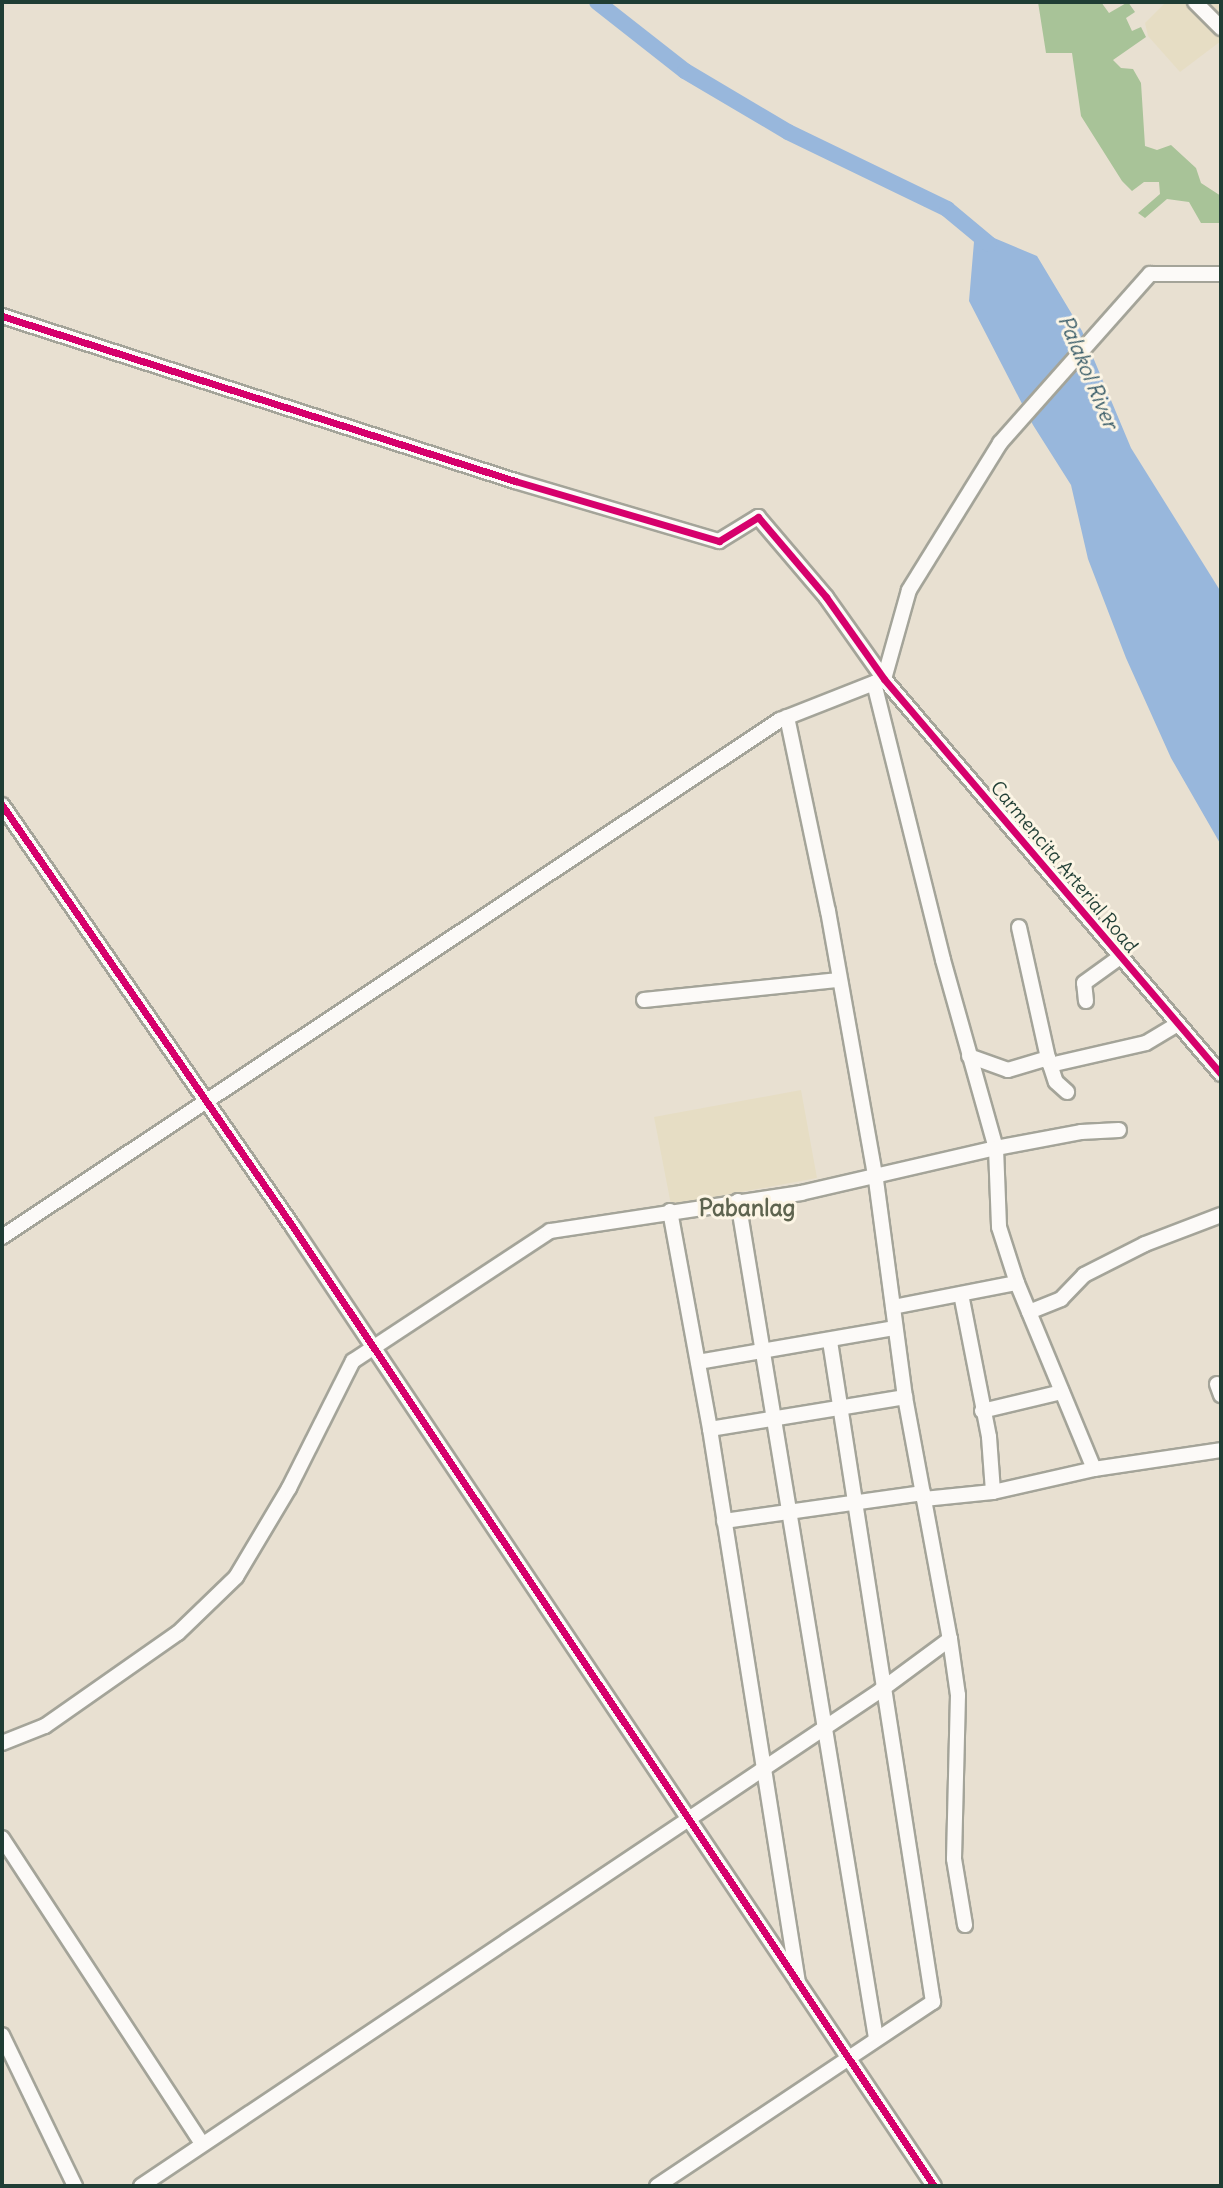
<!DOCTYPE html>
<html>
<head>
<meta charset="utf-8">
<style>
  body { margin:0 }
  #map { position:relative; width:1223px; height:2188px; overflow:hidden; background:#e8e0d1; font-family:Delius,sans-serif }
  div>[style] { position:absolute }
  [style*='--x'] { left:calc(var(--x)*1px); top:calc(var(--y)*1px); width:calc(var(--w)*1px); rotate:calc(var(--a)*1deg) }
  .built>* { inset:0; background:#e6ddc4 }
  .forest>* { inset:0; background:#a8c398 }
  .water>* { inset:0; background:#98b7dc }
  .river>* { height:16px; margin:-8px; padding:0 8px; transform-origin:8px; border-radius:8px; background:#98b7dc }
  .roads { filter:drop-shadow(2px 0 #a4a499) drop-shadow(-2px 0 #a4a499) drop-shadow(0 2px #a4a499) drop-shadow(0 -2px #a4a499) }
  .minor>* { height:14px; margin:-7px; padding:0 7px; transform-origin:7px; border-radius:7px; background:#fcfaf8 }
  .cycleway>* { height:7px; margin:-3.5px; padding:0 3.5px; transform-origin:3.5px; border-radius:3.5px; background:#d6006c }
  span { translate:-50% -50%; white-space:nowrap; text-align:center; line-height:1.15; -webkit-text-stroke:6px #fcf5e5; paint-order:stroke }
  .street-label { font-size:19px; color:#1f3d34 }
  .water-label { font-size:21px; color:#395c68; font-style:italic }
  .quarter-label { font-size:23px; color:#5e644f; font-weight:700 }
  .frame { position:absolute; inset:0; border:4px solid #1f3d34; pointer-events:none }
</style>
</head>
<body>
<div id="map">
  <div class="built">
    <i style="clip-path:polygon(1166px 2px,1221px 2px,1221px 41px,1180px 72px,1148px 36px,1145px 23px)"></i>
    <i style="clip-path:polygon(801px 1090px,817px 1178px,671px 1205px,654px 1117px)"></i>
  </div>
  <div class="forest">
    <i style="clip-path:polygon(1038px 2px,1101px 2px,1109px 13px,1128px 2px,1135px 12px,1126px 18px,1132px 31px,1141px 27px,1146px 37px,1113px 60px,1121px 68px,1133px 69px,1141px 83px,1145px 146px,1157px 150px,1171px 145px,1196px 168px,1201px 183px,1221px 196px,1221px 223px,1201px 223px,1189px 202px,1167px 199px,1145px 218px,1138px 213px,1160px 194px,1159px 182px,1144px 182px,1132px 191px,1122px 181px,1081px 116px,1072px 53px,1046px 53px)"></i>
  </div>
  <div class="water">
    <i style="clip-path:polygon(975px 230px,1037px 256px,1082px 331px,1131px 448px,1221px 592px,1221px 845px,1171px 758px,1126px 658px,1088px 559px,1071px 485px,1033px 425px,969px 301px)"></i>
  </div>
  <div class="river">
    <i style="--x:597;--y:2;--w:112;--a:38.1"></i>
    <i style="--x:685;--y:71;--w:120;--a:30.6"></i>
    <i style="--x:788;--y:132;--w:177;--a:25.8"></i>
    <i style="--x:947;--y:209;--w:55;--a:39.8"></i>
  </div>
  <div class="roads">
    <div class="minor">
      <i style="--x:1195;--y:2;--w:37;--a:45"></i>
      <i style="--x:2;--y:316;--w:539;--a:17.83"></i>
      <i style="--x:515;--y:481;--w:213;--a:16.4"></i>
      <i style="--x:719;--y:541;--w:46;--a:-31.6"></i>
      <i style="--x:758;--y:517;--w:105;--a:49.6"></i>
      <i style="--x:826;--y:597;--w:100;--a:54.7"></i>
      <i style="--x:884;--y:679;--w:519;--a:49.53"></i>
      <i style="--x:884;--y:679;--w:92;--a:-74.3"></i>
      <i style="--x:909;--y:590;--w:173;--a:-58.2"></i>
      <i style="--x:1000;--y:443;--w:226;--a:-48.4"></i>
      <i style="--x:1150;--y:274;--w:71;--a:0"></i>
      <i style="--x:874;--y:683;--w:285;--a:76"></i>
      <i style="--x:943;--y:960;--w:195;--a:74.3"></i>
      <i style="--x:996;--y:1148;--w:79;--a:87.8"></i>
      <i style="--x:999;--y:1227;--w:59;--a:72.2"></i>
      <i style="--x:1017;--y:1283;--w:201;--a:67.5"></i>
      <i style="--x:787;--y:717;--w:198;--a:78.1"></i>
      <i style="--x:828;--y:911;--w:273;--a:79.9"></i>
      <i style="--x:876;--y:1180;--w:219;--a:82.4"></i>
      <i style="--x:905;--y:1397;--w:246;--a:79.5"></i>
      <i style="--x:950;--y:1639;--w:57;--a:81.9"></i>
      <i style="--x:958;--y:1695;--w:164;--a:91.4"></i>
      <i style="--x:954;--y:1859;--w:67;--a:80.5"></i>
      <i style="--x:2;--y:805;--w:513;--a:55.41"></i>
      <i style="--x:293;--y:1227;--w:1153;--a:56.24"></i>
      <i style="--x:644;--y:1000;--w:196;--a:-5.9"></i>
      <i style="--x:1086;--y:1001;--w:18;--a:-96"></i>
      <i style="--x:1084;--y:983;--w:44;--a:-35.8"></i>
      <i style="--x:969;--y:1056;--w:41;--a:19.7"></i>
      <i style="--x:1008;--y:1070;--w:42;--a:-16.7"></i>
      <i style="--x:1048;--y:1058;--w:134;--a:-102.5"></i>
      <i style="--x:1048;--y:1058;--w:25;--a:72"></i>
      <i style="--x:1056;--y:1082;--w:15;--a:42"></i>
      <i style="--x:1050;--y:1065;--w:98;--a:-12.9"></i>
      <i style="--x:1146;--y:1043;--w:37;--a:-31"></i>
      <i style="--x:738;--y:1201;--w:848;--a:80.64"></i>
      <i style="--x:670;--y:1211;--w:222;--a:79.6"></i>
      <i style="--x:710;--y:1429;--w:561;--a:80.97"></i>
      <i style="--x:2;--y:1237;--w:934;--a:-33.61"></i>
      <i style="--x:780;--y:720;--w:112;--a:-21.5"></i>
      <i style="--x:961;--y:1294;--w:146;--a:78.9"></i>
      <i style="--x:989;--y:1437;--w:55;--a:85.8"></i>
      <i style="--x:893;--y:1307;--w:126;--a:-11"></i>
      <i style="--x:1029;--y:1312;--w:35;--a:-22"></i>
      <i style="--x:1061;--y:1299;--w:33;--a:-46"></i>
      <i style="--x:1084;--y:1275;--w:68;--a:-26.9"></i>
      <i style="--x:1145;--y:1244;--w:81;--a:-20.9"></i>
      <i style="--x:698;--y:1362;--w:200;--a:-9.8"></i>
      <i style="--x:1217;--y:1384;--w:12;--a:70"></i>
      <i style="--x:982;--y:1411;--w:82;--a:-13.4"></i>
      <i style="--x:710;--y:1429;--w:198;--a:-9.3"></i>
      <i style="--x:924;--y:1499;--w:69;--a:-5.8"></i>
      <i style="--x:993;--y:1492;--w:104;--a:-12.8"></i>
      <i style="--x:1094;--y:1469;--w:128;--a:-8.5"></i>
      <i style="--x:724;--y:1521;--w:201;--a:-8"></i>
      <i style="--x:2;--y:1743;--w:46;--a:-21.6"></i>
      <i style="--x:45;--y:1726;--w:162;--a:-35"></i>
      <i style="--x:178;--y:1633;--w:81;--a:-44"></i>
      <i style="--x:236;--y:1577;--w:104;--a:-59.2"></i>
      <i style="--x:289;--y:1488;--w:142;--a:-63.3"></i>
      <i style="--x:353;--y:1361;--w:236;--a:-33.4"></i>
      <i style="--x:550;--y:1231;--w:254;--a:-8.6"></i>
      <i style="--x:801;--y:1193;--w:200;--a:-13"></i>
      <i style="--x:996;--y:1148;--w:86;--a:-10.7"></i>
      <i style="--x:1081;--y:1132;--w:38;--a:-3"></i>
      <i style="--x:2;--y:1838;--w:366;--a:56.8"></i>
      <i style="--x:2;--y:2035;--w:168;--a:64.2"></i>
      <i style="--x:141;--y:2186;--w:891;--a:-33.83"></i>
      <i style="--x:881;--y:1690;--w:86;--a:-36.5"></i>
      <i style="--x:657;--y:2186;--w:332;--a:-33.7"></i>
      <i style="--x:933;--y:2002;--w:669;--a:-98.86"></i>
    </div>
  </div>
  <div class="cycleway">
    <i style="--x:2;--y:316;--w:539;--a:17.83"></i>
    <i style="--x:515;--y:481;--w:213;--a:16.4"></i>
    <i style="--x:719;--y:541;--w:46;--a:-31.6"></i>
    <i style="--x:758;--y:517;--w:105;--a:49.6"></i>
    <i style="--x:826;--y:597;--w:100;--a:54.7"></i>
    <i style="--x:884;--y:679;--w:519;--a:49.53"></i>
    <i style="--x:2;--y:805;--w:513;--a:55.41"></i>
    <i style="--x:293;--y:1227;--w:1153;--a:56.24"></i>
  </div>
  <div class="street-label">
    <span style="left:1064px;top:867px;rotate:50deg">Carmencita Arterial Road</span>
  </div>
  <div class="water-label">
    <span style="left:1088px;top:372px;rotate:67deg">Palakol River</span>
  </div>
  <div class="quarter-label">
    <span style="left:747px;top:1208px">Pabanlag</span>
  </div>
  <div class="frame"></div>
</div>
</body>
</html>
